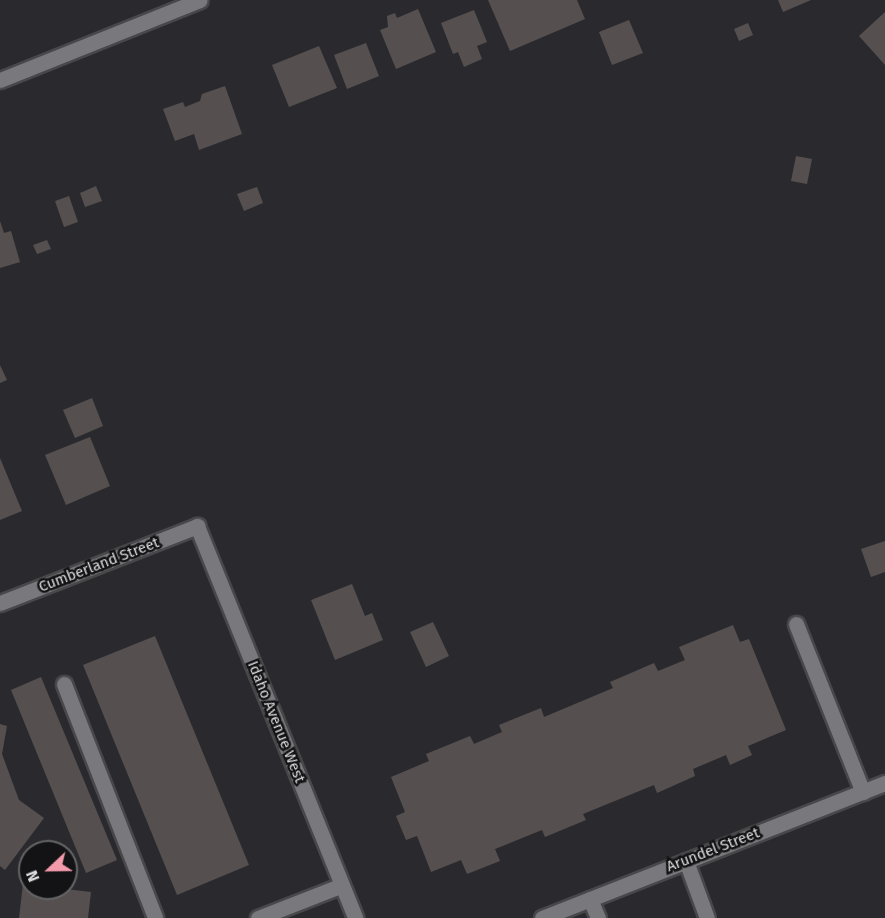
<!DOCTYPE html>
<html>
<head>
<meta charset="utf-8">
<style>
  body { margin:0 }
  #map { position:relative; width:885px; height:918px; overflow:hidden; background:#2a2a2e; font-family:"Fira Sans",sans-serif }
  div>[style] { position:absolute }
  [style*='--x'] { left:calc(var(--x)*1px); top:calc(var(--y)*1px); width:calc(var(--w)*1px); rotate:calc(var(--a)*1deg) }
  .building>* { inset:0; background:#55504f }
  .roads { filter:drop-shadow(2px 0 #48484b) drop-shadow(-2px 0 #48484b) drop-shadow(0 2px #48484b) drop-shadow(0 -2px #48484b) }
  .lane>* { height:15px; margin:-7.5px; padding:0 7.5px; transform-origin:7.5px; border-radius:7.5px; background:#79797d }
  .street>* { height:15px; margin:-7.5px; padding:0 7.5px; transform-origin:7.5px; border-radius:7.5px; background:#79797d }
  span { translate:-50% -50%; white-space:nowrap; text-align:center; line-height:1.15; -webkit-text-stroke:5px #131315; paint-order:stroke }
  .street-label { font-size:15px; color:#dddde0 }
  .north { position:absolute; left:18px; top:840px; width:60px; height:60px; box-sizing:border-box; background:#131315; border:2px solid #646466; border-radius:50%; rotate:248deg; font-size:16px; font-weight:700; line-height:24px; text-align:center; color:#dddde0 }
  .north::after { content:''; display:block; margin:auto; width:21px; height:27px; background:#f39aab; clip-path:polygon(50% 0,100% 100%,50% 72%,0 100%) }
</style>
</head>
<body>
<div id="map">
  <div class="building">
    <i style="clip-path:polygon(488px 0,577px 0,585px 19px,510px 51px)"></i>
    <i style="clip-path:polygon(778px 0,811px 0,783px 12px)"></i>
    <i style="clip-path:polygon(418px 9px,436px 52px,396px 69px,380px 30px,388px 27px,387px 16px,395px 13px,397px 18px)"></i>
    <i style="clip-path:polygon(474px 10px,487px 42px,477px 46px,482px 59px,464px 67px,458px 52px,453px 54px,441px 23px)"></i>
    <i style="clip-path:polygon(885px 12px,885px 65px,859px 36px)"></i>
    <i style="clip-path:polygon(629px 20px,643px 53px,612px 65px,599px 32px)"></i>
    <i style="clip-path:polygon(748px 23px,753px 35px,739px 41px,734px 29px)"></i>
    <i style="clip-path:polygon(366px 43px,379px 76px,347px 89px,334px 55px)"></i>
    <i style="clip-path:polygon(319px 46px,337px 88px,289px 107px,272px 65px)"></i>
    <i style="clip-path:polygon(225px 86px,242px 134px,199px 150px,194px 134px,175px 141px,163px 109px,183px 102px,185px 107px,200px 101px,202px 94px)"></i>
    <i style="clip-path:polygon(796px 156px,812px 159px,807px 184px,791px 181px)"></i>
    <i style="clip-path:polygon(96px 186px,102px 201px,85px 207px,80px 193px)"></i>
    <i style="clip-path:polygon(257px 187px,263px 203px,244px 211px,237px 194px)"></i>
    <i style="clip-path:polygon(69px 196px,78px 222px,64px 227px,55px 201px)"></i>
    <i style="clip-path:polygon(0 221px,4px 233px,11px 231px,20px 262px,0 268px)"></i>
    <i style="clip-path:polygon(47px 240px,51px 249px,37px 254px,33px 245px)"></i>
    <i style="clip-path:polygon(0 365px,7px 380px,0 383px)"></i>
    <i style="clip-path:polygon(92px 398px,103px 426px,75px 438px,63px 410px)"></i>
    <i style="clip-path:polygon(90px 437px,110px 486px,66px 505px,45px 455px)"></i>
    <i style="clip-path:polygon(0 458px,22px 511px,0 520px)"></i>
    <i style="clip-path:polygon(885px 541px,885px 572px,871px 577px,861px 549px)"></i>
    <i style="clip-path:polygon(352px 584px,365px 616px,372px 613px,383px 640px,335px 660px,311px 600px)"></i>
    <i style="clip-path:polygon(433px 622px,449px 656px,426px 667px,410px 632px)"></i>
    <i style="clip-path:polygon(733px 625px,740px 642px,749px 639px,786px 730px,748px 746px,752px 755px,730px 765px,726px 755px,693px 769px,695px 776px,657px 793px,654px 785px,583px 814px,586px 820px,545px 837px,542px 830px,495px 849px,500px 861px,467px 874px,461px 860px,431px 872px,417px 836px,406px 840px,396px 816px,405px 812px,391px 777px,429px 761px,426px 754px,470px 736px,474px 744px,502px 732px,499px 725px,541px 708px,544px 717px,613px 688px,610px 682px,654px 663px,658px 671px,685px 660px,679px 647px)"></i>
    <i style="clip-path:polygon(155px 636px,249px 865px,177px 895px,83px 665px)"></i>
    <i style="clip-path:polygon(41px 677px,117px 860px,86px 873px,11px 690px)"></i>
    <i style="clip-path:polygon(0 724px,7px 726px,2px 754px,19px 800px,44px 818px,5px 870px,0 866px)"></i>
    <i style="clip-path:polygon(23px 884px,91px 892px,88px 918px,19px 918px)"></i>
  </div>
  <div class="roads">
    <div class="lane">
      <i style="--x:796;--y:624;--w:181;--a:68.3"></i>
      <i style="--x:64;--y:684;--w:251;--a:68.7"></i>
      <i style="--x:686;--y:861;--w:61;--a:69.8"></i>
      <i style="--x:590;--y:899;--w:21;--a:67"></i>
      <i style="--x:258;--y:918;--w:90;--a:-21.4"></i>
    </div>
    <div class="street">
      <i style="--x:0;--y:80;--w:215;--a:-21.8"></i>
      <i style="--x:0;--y:603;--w:212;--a:-21.3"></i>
      <i style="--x:197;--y:526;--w:423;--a:68"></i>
      <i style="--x:542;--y:918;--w:369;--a:-21.5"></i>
    </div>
  </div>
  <div class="street-label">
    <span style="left:99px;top:565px;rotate:-21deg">Cumberland Street</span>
    <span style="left:276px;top:722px;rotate:68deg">Idaho Avenue West</span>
    <span style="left:713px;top:850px;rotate:-21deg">Arundel Street</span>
  </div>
  <div class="north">N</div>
</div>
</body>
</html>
